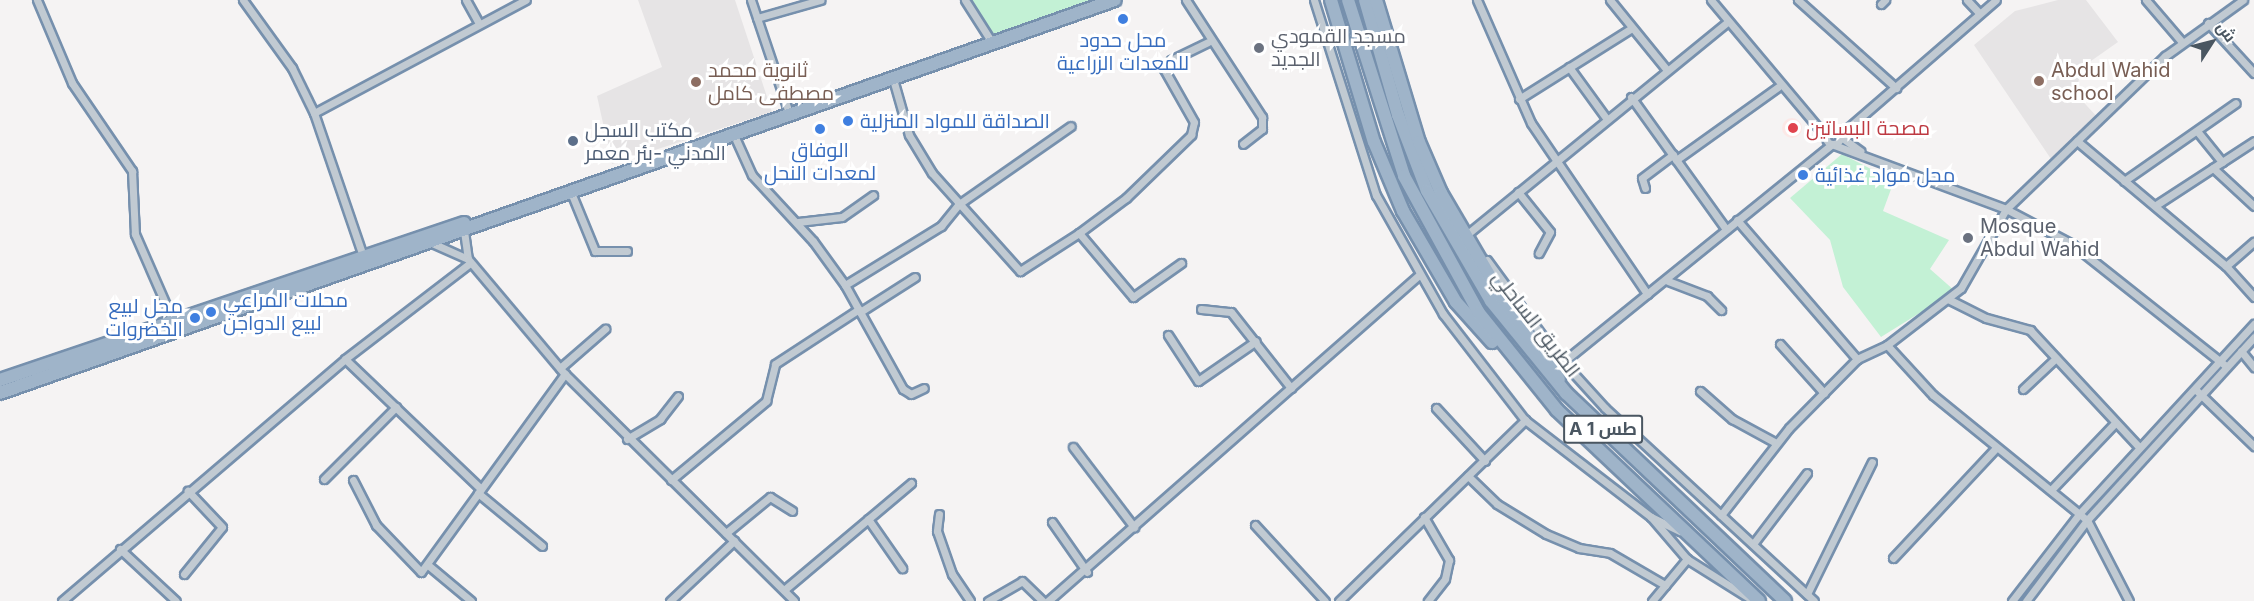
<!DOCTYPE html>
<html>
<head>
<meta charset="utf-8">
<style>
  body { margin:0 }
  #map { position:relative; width:2254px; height:601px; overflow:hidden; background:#f5f3f3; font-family:Inter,Cairo,sans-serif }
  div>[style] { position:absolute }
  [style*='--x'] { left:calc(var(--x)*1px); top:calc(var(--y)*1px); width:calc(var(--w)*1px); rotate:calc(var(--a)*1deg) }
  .education>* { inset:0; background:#e6e4e5 }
  .medical>* { inset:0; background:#fce8e6 }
  .round { border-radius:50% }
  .green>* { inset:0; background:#c3f1d5 }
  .roads { filter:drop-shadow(2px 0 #7690ad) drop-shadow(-2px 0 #7690ad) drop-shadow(0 2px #7690ad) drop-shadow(0 -2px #7690ad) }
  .minor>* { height:7px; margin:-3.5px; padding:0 3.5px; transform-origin:3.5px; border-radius:3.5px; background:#c1cad2 }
  .minor>.ring { margin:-3.5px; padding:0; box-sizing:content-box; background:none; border:7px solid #c1cad2; border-radius:50% }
  .trunk>* { height:12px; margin:-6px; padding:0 6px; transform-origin:6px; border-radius:6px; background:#9fb4c9 }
  .dots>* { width:16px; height:16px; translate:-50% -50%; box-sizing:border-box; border:3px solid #fff; border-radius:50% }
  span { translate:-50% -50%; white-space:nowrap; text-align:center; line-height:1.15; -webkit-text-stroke:6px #fff; paint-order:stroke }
  .shield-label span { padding:2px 4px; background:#fff; border:2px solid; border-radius:4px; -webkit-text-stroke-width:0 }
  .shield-label { font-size:18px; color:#4a5661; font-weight:700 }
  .worship-label { font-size:20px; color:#5b616d }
  .left { translate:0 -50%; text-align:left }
  .shop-label { font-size:20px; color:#366cbe }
  .right { translate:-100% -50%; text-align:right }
  .education-label { font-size:20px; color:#785e54 }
  .health-label { font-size:20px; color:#be3a42 }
  .service-label { font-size:20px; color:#4e5e75 }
  .street-label { font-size:20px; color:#4a5661 }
  .north { position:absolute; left:2182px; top:12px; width:60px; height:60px; -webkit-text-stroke:4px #fff; paint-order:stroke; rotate:54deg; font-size:16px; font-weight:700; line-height:24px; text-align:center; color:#4a5661 }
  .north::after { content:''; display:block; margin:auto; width:21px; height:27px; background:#4a5661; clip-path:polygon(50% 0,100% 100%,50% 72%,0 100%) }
</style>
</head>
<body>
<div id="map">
  <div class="education">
    <i style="clip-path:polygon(638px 0,735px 0,772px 112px,612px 164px,597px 96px,662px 67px)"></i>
    <i style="clip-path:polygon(2058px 0,2086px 0,2118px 42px,2081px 68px,2076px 94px,2099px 119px,2051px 159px,1974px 45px,2015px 11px)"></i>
  </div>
  <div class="medical">
    <i class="round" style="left:1782px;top:118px;width:20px;height:20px"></i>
  </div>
  <div class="green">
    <i style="clip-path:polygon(965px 0,1103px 0,985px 38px)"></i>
    <i style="clip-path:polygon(1842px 154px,1894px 181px,1883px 211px,1949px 240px,1930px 269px,1955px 291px,1881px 337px,1843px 287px,1830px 240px,1790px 198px)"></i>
  </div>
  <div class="roads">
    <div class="minor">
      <i style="--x:37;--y:0;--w:90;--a:67.1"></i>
      <i style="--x:72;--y:83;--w:107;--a:55.7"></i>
      <i style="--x:132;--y:171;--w:63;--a:87.3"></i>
      <i style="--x:135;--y:234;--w:95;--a:66.4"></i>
      <i style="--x:243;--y:0;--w:84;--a:54.2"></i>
      <i style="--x:292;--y:68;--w:50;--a:63.9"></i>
      <i style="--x:314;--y:113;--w:154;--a:71.1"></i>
      <i style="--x:466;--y:0;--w:26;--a:61"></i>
      <i style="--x:751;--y:0;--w:119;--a:71.4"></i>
      <i style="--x:965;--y:0;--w:52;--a:57.5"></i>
      <i style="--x:1186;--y:0;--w:140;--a:57"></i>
      <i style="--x:1262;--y:117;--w:12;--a:90"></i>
      <i style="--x:1262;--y:129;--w:24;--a:142"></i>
      <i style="--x:1314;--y:0;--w:205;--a:72.4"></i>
      <i style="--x:1376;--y:195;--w:137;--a:60.6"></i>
      <i style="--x:1443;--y:314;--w:134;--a:52.3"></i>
      <i style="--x:1525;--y:420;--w:159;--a:37.6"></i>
      <i style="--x:1651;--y:517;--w:32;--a:26"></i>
      <i style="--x:1477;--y:0;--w:134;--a:66.3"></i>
      <i style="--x:1531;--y:123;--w:207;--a:55.8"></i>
      <i style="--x:1610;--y:0;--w:89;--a:50.9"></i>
      <i style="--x:1711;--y:0;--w:179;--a:50"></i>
      <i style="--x:1798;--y:0;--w:132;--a:41.9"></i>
      <i style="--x:1967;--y:0;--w:18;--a:47"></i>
      <i style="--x:2146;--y:0;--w:55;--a:49.4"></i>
      <i style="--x:1881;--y:4;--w:6;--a:-45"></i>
      <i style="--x:757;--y:18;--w:66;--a:-15.9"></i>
      <i style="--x:2208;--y:23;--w:68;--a:47.4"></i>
      <i style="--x:1569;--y:67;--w:63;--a:54"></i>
      <i style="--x:893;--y:79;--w:58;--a:74.1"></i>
      <i style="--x:909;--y:135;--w:44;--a:58.8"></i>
      <i style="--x:932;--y:173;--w:132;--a:48.1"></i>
      <i style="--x:1020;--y:271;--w:70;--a:-32.8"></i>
      <i style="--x:1079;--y:233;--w:84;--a:49.8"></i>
      <i style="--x:1133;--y:297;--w:59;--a:-35.3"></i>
      <i style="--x:1631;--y:97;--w:163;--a:54.3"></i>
      <i style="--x:1519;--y:99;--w:131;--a:-32.2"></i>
      <i style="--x:314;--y:113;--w:240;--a:-28.1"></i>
      <i class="ring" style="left:1826px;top:130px;width:7px;height:7px"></i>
      <i style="--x:2197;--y:131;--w:40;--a:51"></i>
      <i style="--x:733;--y:133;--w:46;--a:65.7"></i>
      <i style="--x:752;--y:175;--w:90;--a:47.3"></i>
      <i style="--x:813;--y:241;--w:54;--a:54"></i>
      <i style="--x:845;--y:285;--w:119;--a:60.9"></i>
      <i style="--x:903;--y:389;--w:9;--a:32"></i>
      <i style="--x:911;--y:394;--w:14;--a:-25"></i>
      <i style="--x:1840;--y:135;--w:206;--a:-40.9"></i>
      <i style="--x:1841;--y:137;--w:24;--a:36"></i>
      <i style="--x:2077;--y:141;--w:194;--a:40"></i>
      <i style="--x:2226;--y:266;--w:42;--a:47.9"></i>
      <i style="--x:1834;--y:145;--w:184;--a:20.4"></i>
      <i style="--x:2006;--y:209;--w:75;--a:27.9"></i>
      <i style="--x:2072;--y:244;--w:196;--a:38.4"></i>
      <i style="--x:1676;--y:160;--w:125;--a:-35.6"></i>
      <i style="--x:2213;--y:168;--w:56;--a:42.8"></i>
      <i style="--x:2124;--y:181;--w:136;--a:-34.9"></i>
      <i style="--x:1645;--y:188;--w:10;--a:-107"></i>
      <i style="--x:1642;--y:178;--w:39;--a:-37"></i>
      <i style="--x:570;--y:190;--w:66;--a:67.7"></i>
      <i style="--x:595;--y:251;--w:32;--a:0"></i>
      <i style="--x:1518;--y:192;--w:51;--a:51.3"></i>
      <i style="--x:1550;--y:232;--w:24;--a:118"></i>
      <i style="--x:2156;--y:205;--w:117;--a:-33.1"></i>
      <i style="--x:1737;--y:220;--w:184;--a:49.2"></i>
      <i style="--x:798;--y:222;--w:44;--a:-6.5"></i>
      <i style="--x:842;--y:217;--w:38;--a:-35"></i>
      <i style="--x:464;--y:231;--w:28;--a:82"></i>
      <i style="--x:1079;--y:233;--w:59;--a:-36.7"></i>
      <i style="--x:1126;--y:198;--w:91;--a:-44.1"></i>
      <i style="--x:1191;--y:135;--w:13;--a:-77"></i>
      <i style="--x:1194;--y:122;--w:61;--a:-119.5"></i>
      <i style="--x:1164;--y:69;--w:11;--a:-52"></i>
      <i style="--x:1171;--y:60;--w:41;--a:-25.9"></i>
      <i style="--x:1465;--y:236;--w:338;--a:-39.2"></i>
      <i style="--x:432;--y:243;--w:39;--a:24"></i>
      <i style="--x:468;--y:259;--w:150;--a:49.9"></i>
      <i style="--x:565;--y:374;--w:322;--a:44.7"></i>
      <i style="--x:1487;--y:260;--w:115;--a:53.8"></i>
      <i style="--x:1555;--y:353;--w:74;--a:47.7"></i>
      <i style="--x:1605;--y:408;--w:284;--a:42.7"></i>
      <i style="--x:2226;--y:266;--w:37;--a:-41"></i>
      <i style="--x:1668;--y:281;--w:42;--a:21"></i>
      <i style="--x:1707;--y:296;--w:20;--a:45"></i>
      <i style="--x:845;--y:285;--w:113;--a:-31.6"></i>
      <i style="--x:941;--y:226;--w:28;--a:-51"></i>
      <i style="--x:959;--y:204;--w:136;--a:-34.9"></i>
      <i style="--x:1948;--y:299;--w:42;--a:26.6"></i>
      <i style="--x:1986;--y:318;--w:46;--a:15.3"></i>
      <i style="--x:2030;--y:330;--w:160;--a:47"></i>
      <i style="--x:1201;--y:309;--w:30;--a:6"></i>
      <i style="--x:1231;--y:312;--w:97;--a:51.7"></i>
      <i style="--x:860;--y:312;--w:65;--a:-32.5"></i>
      <i style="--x:1168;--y:335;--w:55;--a:56.9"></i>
      <i style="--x:1198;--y:381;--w:70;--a:-34.6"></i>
      <i style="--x:1780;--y:344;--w:66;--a:48.1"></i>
      <i style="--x:1887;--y:345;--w:68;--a:47.4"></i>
      <i style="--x:1933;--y:395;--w:198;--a:39.1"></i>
      <i style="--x:2087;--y:520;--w:91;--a:62.6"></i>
      <i style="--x:2241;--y:351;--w:21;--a:51"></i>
      <i style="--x:345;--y:359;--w:188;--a:43.7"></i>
      <i style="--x:1563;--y:362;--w:346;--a:-39"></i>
      <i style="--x:560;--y:368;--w:60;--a:-40.9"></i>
      <i style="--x:2023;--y:389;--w:45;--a:-43.2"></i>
      <i style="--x:2196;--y:390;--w:81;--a:44"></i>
      <i style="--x:1700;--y:391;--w:43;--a:41.2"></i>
      <i style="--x:1732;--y:419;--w:50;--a:28.6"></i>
      <i style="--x:1436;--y:408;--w:72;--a:47.2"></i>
      <i style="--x:627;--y:439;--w:39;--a:-31"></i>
      <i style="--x:660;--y:419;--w:29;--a:-52"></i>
      <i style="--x:1073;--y:447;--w:101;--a:52.7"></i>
      <i style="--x:1468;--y:476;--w:40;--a:44"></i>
      <i style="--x:1497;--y:504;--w:57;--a:31.5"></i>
      <i style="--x:1546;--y:534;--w:36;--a:23"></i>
      <i style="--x:1579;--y:548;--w:31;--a:9"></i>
      <i style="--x:1610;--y:553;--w:64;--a:30.2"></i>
      <i style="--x:324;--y:479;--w:102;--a:-45"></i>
      <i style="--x:353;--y:480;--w:51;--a:62.9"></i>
      <i style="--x:376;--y:525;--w:65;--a:46.2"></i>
      <i style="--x:421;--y:572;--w:245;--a:-54"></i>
      <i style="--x:671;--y:480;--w:124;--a:-39.7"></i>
      <i style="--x:766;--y:401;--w:38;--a:-76"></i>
      <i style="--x:775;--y:364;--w:100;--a:-33.2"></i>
      <i style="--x:2051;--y:490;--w:93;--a:-46.3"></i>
      <i style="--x:478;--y:493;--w:83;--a:39.6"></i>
      <i style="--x:939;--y:514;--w:17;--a:97"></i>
      <i style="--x:937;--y:531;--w:46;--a:70.8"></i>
      <i style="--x:952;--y:574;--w:32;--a:56"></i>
      <i style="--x:1721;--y:515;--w:110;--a:-52"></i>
      <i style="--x:1789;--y:428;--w:97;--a:-45.4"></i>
      <i style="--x:1857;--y:359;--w:33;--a:-25"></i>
      <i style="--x:1887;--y:345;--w:93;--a:-37.6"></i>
      <i style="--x:1961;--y:288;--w:91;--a:-60.3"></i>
      <i style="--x:2006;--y:209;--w:221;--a:-43.9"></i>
      <i style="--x:2165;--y:56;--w:96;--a:-35.7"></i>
      <i style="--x:1424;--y:517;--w:50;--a:59.8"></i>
      <i style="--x:1449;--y:560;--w:19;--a:102"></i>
      <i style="--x:1445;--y:579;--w:28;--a:128"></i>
      <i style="--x:1651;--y:517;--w:55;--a:49.4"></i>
      <i style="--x:1687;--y:559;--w:73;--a:32.2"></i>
      <i style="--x:868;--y:519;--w:60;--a:55.2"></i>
      <i style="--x:1052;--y:522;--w:61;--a:55"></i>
      <i style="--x:1255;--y:525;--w:103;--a:47.4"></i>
      <i style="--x:726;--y:533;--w:57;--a:-39.3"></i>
      <i style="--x:770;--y:497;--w:26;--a:32"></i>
      <i style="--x:1753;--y:544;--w:89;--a:-52.7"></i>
      <i style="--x:120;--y:549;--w:76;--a:42.9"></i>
      <i style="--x:1893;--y:558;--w:151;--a:-46.9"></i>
      <i style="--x:428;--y:565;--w:56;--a:39.9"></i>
      <i style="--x:184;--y:574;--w:60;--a:-51"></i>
      <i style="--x:222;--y:527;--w:50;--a:-133.4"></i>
      <i style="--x:784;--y:590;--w:166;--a:-40.1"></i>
      <i style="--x:1807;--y:594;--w:147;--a:-63.8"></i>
      <i style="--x:62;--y:601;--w:372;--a:-40.5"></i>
      <i style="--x:345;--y:359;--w:158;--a:-37.5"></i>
      <i style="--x:670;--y:601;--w:88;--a:-43.2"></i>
      <i style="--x:988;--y:601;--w:39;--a:-30"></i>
      <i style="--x:1022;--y:581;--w:29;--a:44"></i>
      <i style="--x:1048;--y:601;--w:494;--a:-41.3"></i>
      <i style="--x:1339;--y:601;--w:260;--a:-44.2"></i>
      <i style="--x:1652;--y:601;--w:55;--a:-50.2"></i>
      <i style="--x:2012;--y:601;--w:111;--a:-52.3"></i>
      <i style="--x:2080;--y:513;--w:257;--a:-47.4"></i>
      <i style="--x:2026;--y:601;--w:101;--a:-53"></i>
      <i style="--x:2087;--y:520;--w:248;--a:-47.6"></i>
    </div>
    <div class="trunk">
      <i style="--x:1331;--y:0;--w:148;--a:73.2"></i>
      <i style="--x:1374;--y:142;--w:75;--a:67.2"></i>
      <i style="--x:1403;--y:211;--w:105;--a:59.8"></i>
      <i style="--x:1456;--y:302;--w:54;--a:48"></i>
      <i style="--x:1348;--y:0;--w:185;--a:72.3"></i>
      <i style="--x:1404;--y:176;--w:156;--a:61.3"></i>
      <i style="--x:1479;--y:313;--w:124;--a:51.2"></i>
      <i style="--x:1557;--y:410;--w:278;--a:43.4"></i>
      <i style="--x:1365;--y:0;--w:120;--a:74"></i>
      <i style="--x:1398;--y:115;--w:81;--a:69.1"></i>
      <i style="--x:1427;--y:191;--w:127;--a:59.8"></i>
      <i style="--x:1491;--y:301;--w:119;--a:50.8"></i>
      <i style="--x:1566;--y:393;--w:302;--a:43.5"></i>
      <i style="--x:1376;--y:0;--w:148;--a:73.2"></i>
      <i style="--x:1419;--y:142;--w:56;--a:66.7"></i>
      <i style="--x:1441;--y:193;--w:126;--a:59.6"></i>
      <i style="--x:1505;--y:302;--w:94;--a:55"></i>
      <i style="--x:0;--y:380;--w:490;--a:-18.7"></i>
      <i style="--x:0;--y:393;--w:1182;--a:-19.42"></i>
    </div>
  </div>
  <div class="dots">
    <i style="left:1123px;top:19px;background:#3f7fe0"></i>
    <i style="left:1259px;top:48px;background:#6b7280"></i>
    <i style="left:2039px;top:81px;background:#8d6e63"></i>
    <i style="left:696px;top:82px;background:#8d6e63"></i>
    <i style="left:848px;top:121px;background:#3f7fe0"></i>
    <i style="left:1793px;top:128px;background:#e0444e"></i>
    <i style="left:820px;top:129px;background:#3f7fe0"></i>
    <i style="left:573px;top:141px;background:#5c6f8a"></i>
    <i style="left:1803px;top:175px;background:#3f7fe0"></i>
    <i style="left:1968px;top:238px;background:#6b7280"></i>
    <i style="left:211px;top:312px;background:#3f7fe0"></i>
    <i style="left:195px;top:318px;background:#3f7fe0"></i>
  </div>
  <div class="shield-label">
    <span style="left:1603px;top:429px">A 1 طس</span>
  </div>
  <div class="worship-label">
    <span class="left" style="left:1271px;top:48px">مسجد القمودي<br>الجديد</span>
    <span class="left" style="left:1980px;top:238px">Mosque<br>Abdul Wahid</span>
  </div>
  <div class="shop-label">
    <span style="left:1123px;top:52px">محل حدود<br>للمعدات الزراعية</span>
    <span class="left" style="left:860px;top:121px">الصداقة للمواد المنزلية</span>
    <span style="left:820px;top:162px">الوفاق<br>لمعدات النحل</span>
    <span class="left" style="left:1815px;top:175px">محل مواد غذائية</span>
    <span class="left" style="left:223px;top:312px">محلات المراعي<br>لبيع الدواجن</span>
    <span class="right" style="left:183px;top:318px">محل لبيع<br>الخضروات</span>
  </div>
  <div class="education-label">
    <span class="left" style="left:708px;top:82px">ثانوية محمد<br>مصطفى كامل</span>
    <span class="left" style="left:2051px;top:82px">Abdul Wahid<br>school</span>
  </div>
  <div class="health-label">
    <span class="left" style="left:1806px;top:128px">مصحة البساتين</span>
  </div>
  <div class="service-label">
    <span class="left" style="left:585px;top:142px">مكتب السجل<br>المدني -بئر معمر</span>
  </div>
  <div class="street-label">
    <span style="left:1536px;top:324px;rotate:52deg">الطريق الساحلي</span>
  </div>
  <div class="north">ش</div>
</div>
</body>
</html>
